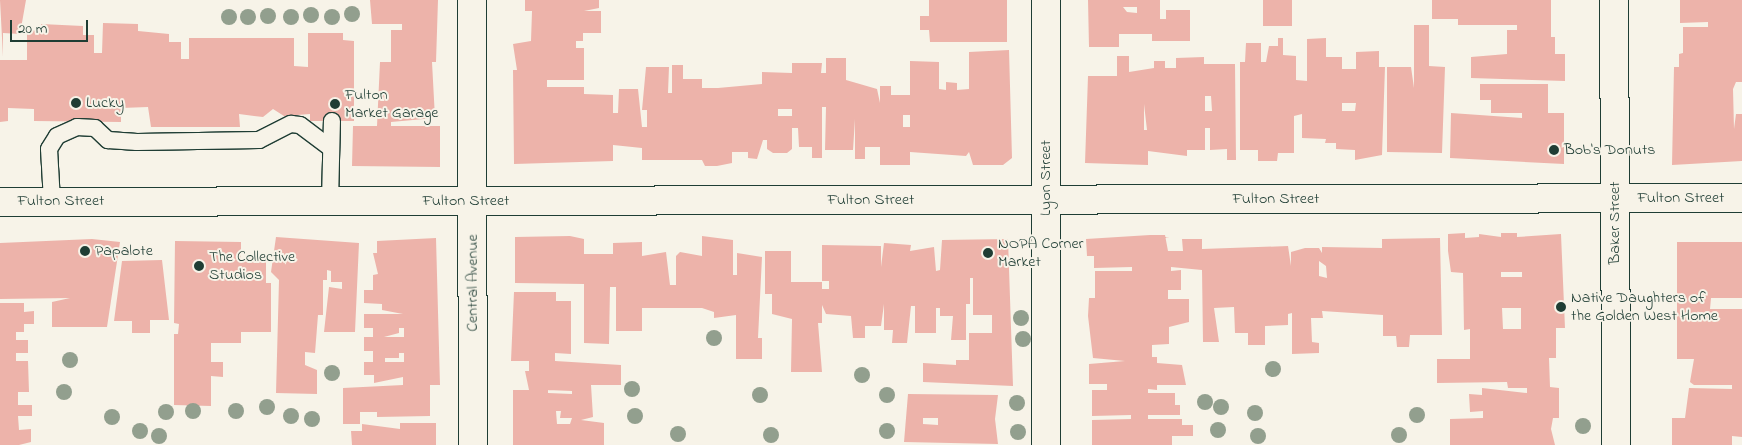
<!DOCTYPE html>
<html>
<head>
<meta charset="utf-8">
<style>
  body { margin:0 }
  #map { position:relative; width:1742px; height:445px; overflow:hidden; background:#f7f3e8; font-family:"Indie Flower",sans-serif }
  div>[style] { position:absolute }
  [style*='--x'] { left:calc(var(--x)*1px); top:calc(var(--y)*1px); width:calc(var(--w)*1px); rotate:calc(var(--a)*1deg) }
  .building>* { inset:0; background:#edb3aa }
  .roads { filter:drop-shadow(1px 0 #1f3d34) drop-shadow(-1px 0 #1f3d34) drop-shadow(0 1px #1f3d34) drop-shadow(0 -1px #1f3d34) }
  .service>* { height:16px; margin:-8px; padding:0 8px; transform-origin:8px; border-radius:8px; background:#f7f3e8 }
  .minor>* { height:28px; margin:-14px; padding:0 14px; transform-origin:14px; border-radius:14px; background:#f7f3e8 }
  .tertiary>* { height:28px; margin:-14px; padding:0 14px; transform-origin:14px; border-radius:14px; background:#f7f3e8 }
  .trees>* { width:16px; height:16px; margin:-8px; border-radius:50%; background:#929f8e }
  .dots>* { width:14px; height:14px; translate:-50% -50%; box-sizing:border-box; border:2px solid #f7f3e8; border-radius:50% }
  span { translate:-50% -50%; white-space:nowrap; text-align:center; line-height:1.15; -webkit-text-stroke:4px #f7f3e8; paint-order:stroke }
  .poi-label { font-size:16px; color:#1f3d34 }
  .left { translate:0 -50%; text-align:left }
  .street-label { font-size:16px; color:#1f3d34 }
  .scale { position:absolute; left:10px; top:20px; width:78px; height:22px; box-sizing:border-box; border:2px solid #1f3d34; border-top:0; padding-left:6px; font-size:15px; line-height:18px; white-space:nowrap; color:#1f3d34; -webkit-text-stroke:4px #f7f3e8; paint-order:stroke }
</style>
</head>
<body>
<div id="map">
  <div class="building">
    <i style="clip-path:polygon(0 0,26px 0,20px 34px,3px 33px,3px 57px)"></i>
    <i style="clip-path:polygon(370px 0,438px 0,436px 62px,432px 62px,435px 118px,391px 122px,391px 126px,440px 126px,440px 167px,352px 166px,353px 126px,377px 126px,380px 62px,391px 62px,391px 30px,402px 30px,402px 24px,372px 24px)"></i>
    <i style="clip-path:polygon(evenodd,525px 0,599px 0,599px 8px,584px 11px,601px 11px,601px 33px,583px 33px,583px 41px,576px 41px,576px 48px,584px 48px,584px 80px,547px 80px,547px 87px,584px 87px,584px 94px,613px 95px,613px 113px,618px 113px,619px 89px,638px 89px,642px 127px,647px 127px,647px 110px,642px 110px,646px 67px,669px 67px,668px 93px,672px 93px,672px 65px,683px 65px,683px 79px,702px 79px,702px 88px,718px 88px,762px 84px,762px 72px,792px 73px,792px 63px,822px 63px,821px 73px,826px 73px,826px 58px,846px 58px,846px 80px,877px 89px,880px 103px,880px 86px,891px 86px,891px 95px,910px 95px,910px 61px,939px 62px,939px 89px,946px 90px,946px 82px,957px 83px,957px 90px,969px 89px,969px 52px,1009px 50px,1012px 158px,1003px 165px,973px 165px,969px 152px,966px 156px,910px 152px,910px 165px,880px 165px,880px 147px,865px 147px,865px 159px,855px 159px,855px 119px,853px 150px,825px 150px,826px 107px,822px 107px,822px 158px,812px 158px,812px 147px,799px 147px,798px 128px,792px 128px,792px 149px,787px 153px,773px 153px,767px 149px,767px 140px,763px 140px,757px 159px,748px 158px,748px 152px,732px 152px,732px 163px,717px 166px,705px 166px,702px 160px,642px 160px,642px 148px,613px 145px,613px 161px,514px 164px,513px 70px,517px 70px,513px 44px,531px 41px,532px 11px,525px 11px,525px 0,778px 109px,792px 109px,792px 116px,778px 116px,778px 109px,525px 0,903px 115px,910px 115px,910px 127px,903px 127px,903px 115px)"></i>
    <i style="clip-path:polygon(929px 0,1007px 0,1007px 42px,930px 42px,929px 30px,920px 30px,920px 16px,929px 16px)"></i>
    <i style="clip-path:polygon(evenodd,1088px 0,1160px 0,1160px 19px,1166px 19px,1166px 10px,1190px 10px,1190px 41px,1152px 41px,1152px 34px,1119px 34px,1119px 47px,1089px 47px,1088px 0,1123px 7px,1137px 7px,1137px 13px,1127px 12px,1123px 7px)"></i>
    <i style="clip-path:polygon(1263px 0,1292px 0,1292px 26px,1263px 26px)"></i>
    <i style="clip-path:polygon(1432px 0,1551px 0,1551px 37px,1555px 37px,1555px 54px,1565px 54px,1565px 81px,1471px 78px,1471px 57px,1507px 54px,1507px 30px,1517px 30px,1517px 25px,1458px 25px,1458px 19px,1432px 19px)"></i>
    <i style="clip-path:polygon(1680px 0,1742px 0,1742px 82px,1736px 82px,1733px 89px,1734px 129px,1736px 114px,1742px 114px,1742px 161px,1672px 165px,1674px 67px,1679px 67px,1679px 54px,1683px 53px,1683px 27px,1708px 27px,1708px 22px,1680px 23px)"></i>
    <i style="clip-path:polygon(103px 23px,138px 24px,138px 31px,169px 34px,169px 42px,181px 42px,181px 59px,189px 59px,189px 38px,294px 38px,294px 66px,308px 67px,308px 33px,343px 33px,343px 40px,354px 41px,354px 121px,310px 121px,310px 114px,284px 116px,273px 109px,263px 117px,239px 114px,240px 127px,151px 127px,148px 107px,121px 108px,121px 122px,34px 121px,34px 109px,8px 108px,8px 121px,0 122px,0 60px,27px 60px,27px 30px,41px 31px,41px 24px,83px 26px,83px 35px,94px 35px,94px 53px,102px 53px)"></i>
    <i style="clip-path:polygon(1414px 25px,1429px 25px,1429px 66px,1445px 67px,1442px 153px,1387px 152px,1387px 67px,1411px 67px,1414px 88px)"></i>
    <i style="clip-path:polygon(evenodd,1278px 38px,1283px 38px,1283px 55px,1296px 56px,1296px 80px,1307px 81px,1307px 39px,1326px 38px,1326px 57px,1342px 57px,1342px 69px,1356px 69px,1356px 52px,1379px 51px,1379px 67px,1385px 67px,1382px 155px,1355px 160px,1355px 150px,1336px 149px,1336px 143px,1325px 143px,1326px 139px,1302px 138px,1302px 114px,1294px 116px,1294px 153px,1278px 153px,1277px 161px,1258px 161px,1258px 150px,1240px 150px,1240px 62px,1245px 62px,1246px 43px,1261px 43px,1261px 62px,1266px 62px,1269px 46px,1278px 46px,1278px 38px,1342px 103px,1356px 103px,1355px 111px,1342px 111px,1342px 103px)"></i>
    <i style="clip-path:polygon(evenodd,1117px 56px,1129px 56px,1129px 72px,1154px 68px,1154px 61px,1165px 61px,1165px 68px,1176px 68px,1176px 58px,1204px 57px,1204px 64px,1235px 64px,1236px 160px,1227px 160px,1227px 149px,1210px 150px,1210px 128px,1205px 128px,1205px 150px,1187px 150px,1187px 156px,1148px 151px,1148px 165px,1085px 163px,1088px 76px,1117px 76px,1117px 56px,1205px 96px,1211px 96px,1212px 111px,1205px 111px,1205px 96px,1117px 56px,1144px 104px,1147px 130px,1144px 130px,1144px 104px)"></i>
    <i style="clip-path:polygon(1480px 84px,1548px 84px,1548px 113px,1564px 113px,1564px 164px,1450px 158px,1451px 113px,1522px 118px,1522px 113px,1491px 113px,1491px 100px,1480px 100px)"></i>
    <i style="clip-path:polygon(evenodd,1465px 233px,1465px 238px,1479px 237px,1479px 234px,1501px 237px,1501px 233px,1517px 233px,1517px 237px,1561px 234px,1565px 328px,1556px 328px,1556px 358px,1549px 358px,1550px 387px,1559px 388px,1559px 418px,1553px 418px,1551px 429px,1555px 445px,1450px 445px,1450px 419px,1483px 418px,1483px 411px,1470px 412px,1469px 394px,1482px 395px,1482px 388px,1527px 393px,1527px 388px,1508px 388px,1507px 382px,1437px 383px,1437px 359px,1470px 359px,1470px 329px,1464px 330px,1463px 273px,1451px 272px,1448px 251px,1448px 234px,1465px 233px,1501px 272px,1522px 272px,1522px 277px,1501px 277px,1501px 272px,1465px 233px,1502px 308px,1521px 308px,1521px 329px,1503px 329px,1502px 308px)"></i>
    <i style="clip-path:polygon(evenodd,1150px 235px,1165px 235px,1168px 251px,1183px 251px,1182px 239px,1202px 239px,1202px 249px,1288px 246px,1291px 266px,1291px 252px,1305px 248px,1319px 248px,1322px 253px,1322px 247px,1382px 248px,1382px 239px,1440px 238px,1442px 335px,1410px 335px,1409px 347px,1397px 347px,1396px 336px,1383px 336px,1383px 315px,1322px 311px,1323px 318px,1311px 318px,1312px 342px,1319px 343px,1319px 353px,1292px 354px,1292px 313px,1288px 314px,1288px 325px,1265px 326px,1265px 345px,1248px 345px,1248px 333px,1235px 333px,1234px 307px,1214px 308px,1219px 342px,1203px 342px,1202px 270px,1171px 267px,1171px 271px,1181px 270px,1181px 290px,1168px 290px,1168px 299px,1189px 299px,1189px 322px,1169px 327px,1169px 344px,1152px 345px,1152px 357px,1157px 357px,1157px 363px,1182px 365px,1186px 385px,1157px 385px,1157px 390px,1148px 389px,1148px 393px,1175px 393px,1175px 405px,1180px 405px,1180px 415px,1148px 415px,1148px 419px,1182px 419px,1182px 425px,1193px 425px,1193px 436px,1172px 436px,1172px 445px,1092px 445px,1092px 420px,1131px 419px,1131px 415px,1092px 416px,1092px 390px,1107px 390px,1107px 384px,1089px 384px,1089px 364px,1125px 361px,1093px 358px,1088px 316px,1089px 298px,1095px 298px,1095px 271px,1132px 271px,1132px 267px,1094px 268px,1094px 256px,1087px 256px,1086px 239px,1150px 235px,1319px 261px,1326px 266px,1327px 278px,1319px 276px,1319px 261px)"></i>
    <i style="clip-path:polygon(570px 236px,584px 239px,584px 254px,613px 254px,613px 243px,642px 242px,642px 256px,666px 252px,670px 285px,676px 285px,676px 256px,680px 252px,702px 256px,702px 236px,733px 240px,733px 275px,737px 275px,737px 253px,762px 257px,758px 338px,762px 338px,762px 359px,736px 359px,736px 315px,714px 318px,714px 312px,702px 308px,642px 308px,642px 331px,616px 331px,616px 287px,610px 287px,609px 344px,584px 343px,584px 284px,515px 283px,515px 237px)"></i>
    <i style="clip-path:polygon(276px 237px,359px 243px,355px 332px,324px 332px,329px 287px,342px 289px,342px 282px,331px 282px,331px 271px,327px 270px,327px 280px,323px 280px,323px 315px,318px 315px,315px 353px,305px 352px,305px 365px,317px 370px,317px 394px,276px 393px,279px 280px,271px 272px)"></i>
    <i style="clip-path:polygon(evenodd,436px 238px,440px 385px,430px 385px,430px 416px,377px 417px,377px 412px,360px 412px,360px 424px,343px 424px,343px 388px,403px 385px,403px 377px,374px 383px,374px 375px,364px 375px,364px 362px,373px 362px,373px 351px,364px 351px,364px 337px,373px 337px,373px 328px,364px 328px,364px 314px,403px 314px,382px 310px,382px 304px,364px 303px,364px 290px,373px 290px,373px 275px,378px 274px,373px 253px,377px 253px,377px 241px,436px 238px,399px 328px,404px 328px,404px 337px,384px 337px,399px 333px,399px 328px,436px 238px,399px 353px,404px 353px,404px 362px,385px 362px,385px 358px,399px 358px,399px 353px)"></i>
    <i style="clip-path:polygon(92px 239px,120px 242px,107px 327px,52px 327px,52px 302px,70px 298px,0 299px,0 243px)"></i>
    <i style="clip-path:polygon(1008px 239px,1013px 386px,923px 382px,923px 363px,956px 365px,956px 360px,969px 360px,969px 333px,992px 333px,992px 315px,973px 315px,973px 278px,970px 278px,970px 304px,966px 304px,966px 340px,951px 340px,953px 316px,940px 316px,940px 308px,936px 308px,936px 333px,915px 333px,915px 306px,911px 306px,907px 343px,892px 343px,893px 330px,884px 330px,884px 304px,881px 326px,865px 326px,865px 338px,853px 338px,851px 316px,826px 314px,822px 305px,822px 323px,818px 323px,822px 372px,791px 372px,792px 319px,772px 314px,772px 294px,765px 294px,765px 251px,791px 251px,791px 282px,822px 282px,822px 289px,829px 289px,829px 281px,822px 281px,822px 245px,881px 246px,881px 267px,884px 243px,911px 245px,910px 251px,934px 247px,936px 271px,940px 270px,942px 240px)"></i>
    <i style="clip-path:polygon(175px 241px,241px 242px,241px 258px,266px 258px,266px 283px,271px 283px,271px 332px,241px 332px,241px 343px,211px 343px,211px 362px,223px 362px,223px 377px,211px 376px,211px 406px,174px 405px,174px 334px,178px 334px,179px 324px,174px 323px)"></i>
    <i style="clip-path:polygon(1677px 242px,1742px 242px,1742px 298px,1711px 298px,1710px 309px,1742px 309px,1742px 437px,1732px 436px,1732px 445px,1672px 445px,1672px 418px,1685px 418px,1689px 388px,1732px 389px,1732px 385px,1694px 385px,1690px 382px,1694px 359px,1677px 359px)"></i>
    <i style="clip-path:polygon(162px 260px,169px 320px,150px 320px,150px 333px,132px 333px,132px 321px,114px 321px,122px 261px)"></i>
    <i style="clip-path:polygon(evenodd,514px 292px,556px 292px,556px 301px,571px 301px,571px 354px,555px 353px,555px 361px,621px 365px,621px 385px,591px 385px,593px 417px,581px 420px,604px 423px,604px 445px,513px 445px,513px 390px,529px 390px,525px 371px,529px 371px,529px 361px,511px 361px,514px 292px,548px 390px,572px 391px,572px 394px,548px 393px,548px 390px,514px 292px,556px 411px,561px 411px,560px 418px,572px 418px,570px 424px,557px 424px,556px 411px)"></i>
    <i style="clip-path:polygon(0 303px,24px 303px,24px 312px,34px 311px,34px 324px,24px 324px,24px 332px,16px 332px,16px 340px,28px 340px,28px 353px,16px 353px,16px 361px,28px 361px,29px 392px,18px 392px,18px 405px,32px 405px,32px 416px,18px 416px,19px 430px,31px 429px,31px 442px,19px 445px,0 445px)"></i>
    <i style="clip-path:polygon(evenodd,908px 394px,998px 395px,995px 419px,998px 444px,904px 442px,908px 394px,923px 418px,938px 418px,938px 425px,923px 424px,923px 418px)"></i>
    <i style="clip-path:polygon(400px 423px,436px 423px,436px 445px,352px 445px,351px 431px,362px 431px,362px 424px,400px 429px)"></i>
  </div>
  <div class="roads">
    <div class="service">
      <i style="--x:52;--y:201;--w:52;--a:-93.3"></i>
      <i style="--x:49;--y:149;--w:15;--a:-58"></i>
      <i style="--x:57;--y:136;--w:22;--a:-24"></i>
      <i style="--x:77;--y:127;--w:18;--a:3"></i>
      <i style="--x:95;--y:128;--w:18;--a:43"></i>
      <i style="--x:108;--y:140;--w:29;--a:4"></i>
      <i style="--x:137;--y:142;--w:122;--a:-0.9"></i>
      <i style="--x:259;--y:140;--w:36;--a:-27"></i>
      <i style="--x:291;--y:124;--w:9;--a:6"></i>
      <i style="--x:300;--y:125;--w:38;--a:37"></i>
      <i style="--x:330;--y:201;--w:80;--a:-88.6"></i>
    </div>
    <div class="minor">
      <i style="--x:472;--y:0;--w:445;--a:89.9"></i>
      <i style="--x:1046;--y:0;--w:445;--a:90"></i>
      <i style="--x:1614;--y:0;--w:445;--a:89.7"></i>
    </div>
    <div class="tertiary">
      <i style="--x:0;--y:202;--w:1742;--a:-0.13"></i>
    </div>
  </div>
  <div class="trees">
    <i style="left:352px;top:14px"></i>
    <i style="left:311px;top:15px"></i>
    <i style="left:268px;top:16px"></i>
    <i style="left:229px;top:17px"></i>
    <i style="left:248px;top:17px"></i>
    <i style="left:291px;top:17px"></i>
    <i style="left:332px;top:17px"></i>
    <i style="left:1021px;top:318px"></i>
    <i style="left:714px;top:338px"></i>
    <i style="left:1023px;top:339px"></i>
    <i style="left:70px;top:360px"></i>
    <i style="left:1273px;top:369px"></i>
    <i style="left:332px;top:373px"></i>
    <i style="left:862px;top:375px"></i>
    <i style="left:632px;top:389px"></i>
    <i style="left:64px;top:392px"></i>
    <i style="left:760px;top:395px"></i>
    <i style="left:887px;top:395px"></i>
    <i style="left:1205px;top:402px"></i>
    <i style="left:1017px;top:403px"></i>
    <i style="left:267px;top:407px"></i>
    <i style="left:1221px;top:407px"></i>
    <i style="left:193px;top:411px"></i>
    <i style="left:236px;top:411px"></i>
    <i style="left:166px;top:412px"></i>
    <i style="left:1255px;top:413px"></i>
    <i style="left:1417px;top:415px"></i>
    <i style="left:291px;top:416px"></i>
    <i style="left:635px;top:416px"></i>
    <i style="left:112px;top:417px"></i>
    <i style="left:312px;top:419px"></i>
    <i style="left:1583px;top:426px"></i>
    <i style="left:1218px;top:430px"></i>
    <i style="left:140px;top:431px"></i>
    <i style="left:887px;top:431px"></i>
    <i style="left:1018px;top:432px"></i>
    <i style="left:678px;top:434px"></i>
    <i style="left:771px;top:435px"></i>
    <i style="left:1399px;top:435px"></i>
    <i style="left:159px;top:436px"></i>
    <i style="left:1258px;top:436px"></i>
  </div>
  <div class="dots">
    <i style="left:76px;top:103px;background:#1f3d34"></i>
    <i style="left:335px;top:104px;background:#1f3d34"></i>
    <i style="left:1554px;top:150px;background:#1f3d34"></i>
    <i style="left:85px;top:251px;background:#1f3d34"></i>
    <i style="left:988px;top:253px;background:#1f3d34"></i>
    <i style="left:199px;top:266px;background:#1f3d34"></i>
    <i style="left:1561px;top:307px;background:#1f3d34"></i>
  </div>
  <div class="poi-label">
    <span class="left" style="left:345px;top:104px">Fulton<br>Market Garage</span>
    <span class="left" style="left:86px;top:103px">Lucky</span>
    <span class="left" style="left:1564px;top:150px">Bob's Donuts</span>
    <span class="left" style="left:998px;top:253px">NOPA Corner<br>Market</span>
    <span class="left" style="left:95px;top:251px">Papalote</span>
    <span class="left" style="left:209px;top:266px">The Collective<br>Studios</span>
    <span class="left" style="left:1571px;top:307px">Native Daughters of<br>the Golden West Home</span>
  </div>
  <div class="street-label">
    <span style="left:1046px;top:178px;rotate:-90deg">Lyon Street</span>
    <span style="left:1681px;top:198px">Fulton Street</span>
    <span style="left:1276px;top:199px">Fulton Street</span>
    <span style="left:871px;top:200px">Fulton Street</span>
    <span style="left:61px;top:201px">Fulton Street</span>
    <span style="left:466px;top:201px">Fulton Street</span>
    <span style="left:1615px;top:223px;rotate:-90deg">Baker Street</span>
    <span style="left:473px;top:283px;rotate:-90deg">Central Avenue</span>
  </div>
  <div class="scale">20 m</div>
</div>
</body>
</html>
